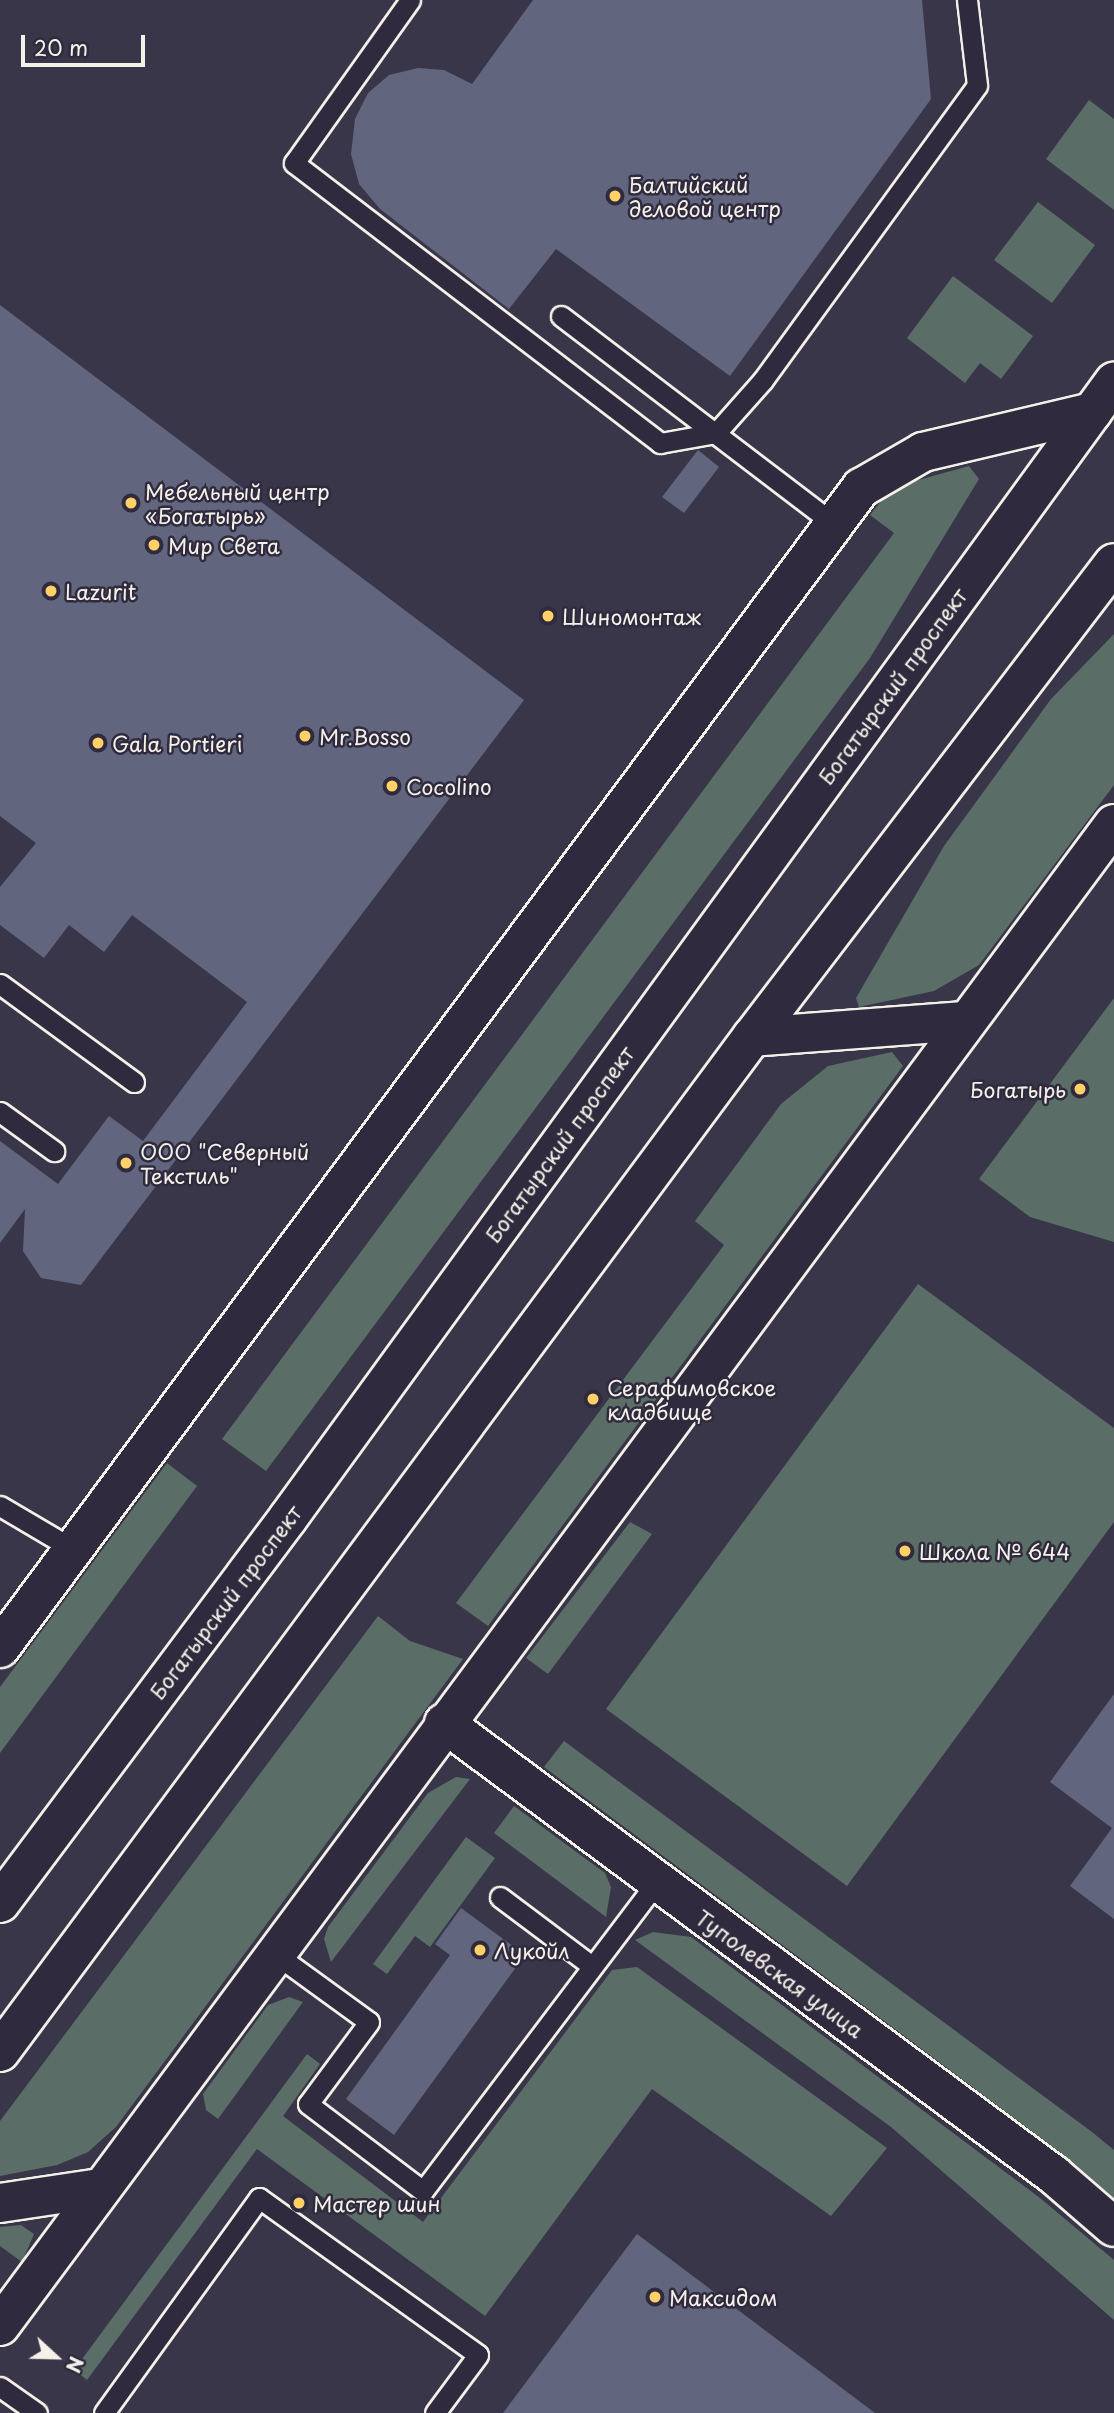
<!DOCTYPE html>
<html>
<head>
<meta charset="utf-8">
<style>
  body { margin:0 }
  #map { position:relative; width:1114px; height:2413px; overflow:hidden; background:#39364a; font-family:"Playpen Sans",sans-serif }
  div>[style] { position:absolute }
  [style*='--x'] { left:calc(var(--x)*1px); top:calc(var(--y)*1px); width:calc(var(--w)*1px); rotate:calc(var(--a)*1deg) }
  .green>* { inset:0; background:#5a6e67 }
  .building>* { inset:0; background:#62657e }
  .roads { filter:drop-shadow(2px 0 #f4f1e8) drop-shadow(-2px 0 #f4f1e8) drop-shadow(0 2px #f4f1e8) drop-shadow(0 -2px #f4f1e8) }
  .lane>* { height:19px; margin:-9.5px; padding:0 9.5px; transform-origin:9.5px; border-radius:9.5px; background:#2f2a3d }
  .street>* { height:38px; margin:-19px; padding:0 19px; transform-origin:19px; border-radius:19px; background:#2f2a3d }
  .secondary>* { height:38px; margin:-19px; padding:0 19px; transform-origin:19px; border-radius:19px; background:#2f2a3d }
  .dots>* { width:19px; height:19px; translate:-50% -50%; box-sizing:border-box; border:4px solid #2f2a3d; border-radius:50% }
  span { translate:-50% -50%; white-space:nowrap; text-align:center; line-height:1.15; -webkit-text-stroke:5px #2f2a3d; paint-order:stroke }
  .poi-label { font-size:21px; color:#f4f1e8 }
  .left { translate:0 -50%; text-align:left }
  .right { translate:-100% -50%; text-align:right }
  .street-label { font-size:21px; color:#f4f1e8 }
  .north { position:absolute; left:21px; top:2322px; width:70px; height:70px; -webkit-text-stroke:5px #2f2a3d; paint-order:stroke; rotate:112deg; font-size:19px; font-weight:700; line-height:28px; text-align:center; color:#f4f1e8 }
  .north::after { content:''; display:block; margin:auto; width:24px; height:32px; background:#f4f1e8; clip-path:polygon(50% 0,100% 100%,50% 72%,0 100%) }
  .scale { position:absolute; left:21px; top:35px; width:124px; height:32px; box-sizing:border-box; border:4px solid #f4f1e8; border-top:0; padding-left:9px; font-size:21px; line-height:24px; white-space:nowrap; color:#f4f1e8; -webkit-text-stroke:5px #2f2a3d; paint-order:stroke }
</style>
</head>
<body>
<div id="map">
  <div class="green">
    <i style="clip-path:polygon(1089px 100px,1114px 119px,1114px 210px,1046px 159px)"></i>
    <i style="clip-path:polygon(1038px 202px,1095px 245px,1052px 303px,994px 260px)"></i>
    <i style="clip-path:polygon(953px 276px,1033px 336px,1001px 379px,980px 363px,965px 383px,907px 338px)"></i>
    <i style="clip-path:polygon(969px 466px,979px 479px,870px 658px,266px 1471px,222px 1439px,894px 533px,870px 515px,882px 500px,911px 482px)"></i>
    <i style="clip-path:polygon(1114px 634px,1114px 785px,979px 965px,934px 991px,859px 1007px,856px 998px,944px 846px,1051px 699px)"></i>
    <i style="clip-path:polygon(1114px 998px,1114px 1242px,1030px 1217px,979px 1179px)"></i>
    <i style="clip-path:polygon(892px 1052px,903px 1066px,488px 1626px,456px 1603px,724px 1245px,695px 1221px,781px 1104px,828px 1066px)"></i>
    <i style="clip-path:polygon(918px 1284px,1114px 1428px,1114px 1522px,847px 1886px,606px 1709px)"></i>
    <i style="clip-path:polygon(167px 1463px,197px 1486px,0 1753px,0 1687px)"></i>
    <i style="clip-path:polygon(630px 1522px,652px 1534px,548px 1674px,526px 1658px)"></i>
    <i style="clip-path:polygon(378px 1616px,410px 1641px,463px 1659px,116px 2127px,88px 2152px,57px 2165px,0 2176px,0 2121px)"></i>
    <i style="clip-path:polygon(564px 1741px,1092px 2132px,1114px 2150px,1114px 2198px,1069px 2159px,544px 1767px)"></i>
    <i style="clip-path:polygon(456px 1777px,470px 1779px,331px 1962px,324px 1939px,328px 1927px,428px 1793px)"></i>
    <i style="clip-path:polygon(514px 1806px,605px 1873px,611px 1887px,606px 1917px,494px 1833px)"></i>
    <i style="clip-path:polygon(466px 1837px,495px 1858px,430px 1947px,415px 1936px,387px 1974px,373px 1964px)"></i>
    <i style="clip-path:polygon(653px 1932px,691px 1937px,1040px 2198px,1114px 2260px,1114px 2320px,891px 2127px,635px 1940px)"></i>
    <i style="clip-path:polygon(637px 1967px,887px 2148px,831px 2216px,652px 2089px,485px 2316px,257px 2149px,87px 2380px,74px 2370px,307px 2054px,320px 2064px,283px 2116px,423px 2222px,612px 1970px)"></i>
    <i style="clip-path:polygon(289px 1997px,303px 2002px,218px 2119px,206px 2110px,203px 2094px,268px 2005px)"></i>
    <i style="clip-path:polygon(21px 2225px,34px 2234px,22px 2262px,0 2246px,0 2227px)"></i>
  </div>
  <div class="building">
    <i style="clip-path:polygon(533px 0,922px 0,931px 99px,730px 376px,556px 249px,509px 309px,380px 209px,359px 184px,351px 154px,355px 119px,368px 93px,389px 75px,418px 68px,444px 70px,472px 84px)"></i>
    <i style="clip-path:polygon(0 305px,524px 700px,81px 1285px,41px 1278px,23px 1251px,25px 1209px,0 1243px,0 1141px,58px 1184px,109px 1116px,143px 1141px,247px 1002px,132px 915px,104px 952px,69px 925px,44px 958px,0 925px,0 887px,36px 843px,0 816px)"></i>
    <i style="clip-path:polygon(698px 450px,719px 467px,684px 513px,662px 497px)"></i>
    <i style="clip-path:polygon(1114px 1694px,1114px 1919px,1070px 1886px,1112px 1828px,1050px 1782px)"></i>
    <i style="clip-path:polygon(461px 1908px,525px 1955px,394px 2135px,346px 2099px,450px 1955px,435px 1944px)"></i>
    <i style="clip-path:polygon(637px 2234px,875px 2413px,503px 2413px)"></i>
  </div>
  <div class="roads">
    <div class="lane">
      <i style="--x:410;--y:0;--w:200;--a:125.4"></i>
      <i style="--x:294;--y:163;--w:461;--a:37.4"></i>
      <i style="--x:660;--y:443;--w:57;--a:-10.1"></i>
      <i style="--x:716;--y:433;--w:71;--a:-48.4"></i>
      <i style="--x:763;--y:380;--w:364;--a:-54"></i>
      <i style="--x:977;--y:85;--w:86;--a:-96.7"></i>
      <i style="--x:561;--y:316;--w:342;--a:37.3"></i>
      <i style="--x:0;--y:984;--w:166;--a:36.2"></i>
      <i style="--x:0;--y:1112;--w:67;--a:35.8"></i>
      <i style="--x:0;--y:1506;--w:85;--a:30.5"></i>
      <i style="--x:500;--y:1897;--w:115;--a:36.9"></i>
      <i style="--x:274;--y:1953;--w:117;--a:36"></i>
      <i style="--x:369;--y:2022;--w:102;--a:126.6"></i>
      <i style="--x:308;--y:2104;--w:144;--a:37.1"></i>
      <i style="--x:423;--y:2191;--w:388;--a:-52.9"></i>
      <i style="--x:0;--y:2387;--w:45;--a:35.1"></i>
      <i style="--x:104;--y:2413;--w:265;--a:-54.2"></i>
      <i style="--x:259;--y:2198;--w:269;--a:35.6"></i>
      <i style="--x:478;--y:2355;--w:72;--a:126.6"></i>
    </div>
    <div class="street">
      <i style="--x:752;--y:1037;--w:214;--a:-4.3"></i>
      <i style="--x:0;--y:1648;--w:1445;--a:-53.42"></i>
      <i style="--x:861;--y:488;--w:72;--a:-30.1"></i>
      <i style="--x:923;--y:452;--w:174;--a:-13.3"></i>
      <i style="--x:444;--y:1723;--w:759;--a:36.54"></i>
      <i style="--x:1054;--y:2175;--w:79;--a:40.9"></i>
      <i style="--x:0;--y:2203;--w:101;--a:-8.5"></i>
      <i style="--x:0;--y:2326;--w:1870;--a:-53.44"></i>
    </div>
    <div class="secondary">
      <i style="--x:0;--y:1903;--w:481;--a:-53.2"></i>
      <i style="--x:288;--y:1518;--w:1405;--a:-53.98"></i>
      <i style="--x:0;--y:2052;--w:1263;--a:-53.47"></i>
      <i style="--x:752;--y:1037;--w:596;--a:-52.63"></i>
    </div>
  </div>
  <div class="dots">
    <i style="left:615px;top:196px;background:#ffd166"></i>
    <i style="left:131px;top:503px;background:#ffd166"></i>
    <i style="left:154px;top:545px;background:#ffd166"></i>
    <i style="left:51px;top:591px;background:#ffd166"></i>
    <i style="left:548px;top:616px;background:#ffd166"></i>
    <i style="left:305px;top:736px;background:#ffd166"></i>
    <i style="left:98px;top:743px;background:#ffd166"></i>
    <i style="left:392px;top:786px;background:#ffd166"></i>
    <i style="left:1080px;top:1089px;background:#ffd166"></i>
    <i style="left:126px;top:1163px;background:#ffd166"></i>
    <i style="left:593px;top:1399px;background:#ffd166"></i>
    <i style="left:905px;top:1551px;background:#ffd166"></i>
    <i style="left:480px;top:1950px;background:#ffd166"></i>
    <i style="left:299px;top:2203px;background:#ffd166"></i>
    <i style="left:655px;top:2297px;background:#ffd166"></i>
  </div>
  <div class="poi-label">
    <span class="left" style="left:629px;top:196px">Балтийский<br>деловой центр</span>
    <span class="left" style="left:145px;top:503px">Мебельный центр<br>«Богатырь»</span>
    <span class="left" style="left:168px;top:545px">Мир Света</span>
    <span class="left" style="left:65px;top:591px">Lazurit</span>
    <span class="left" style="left:562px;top:616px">Шиномонтаж</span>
    <span class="left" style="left:319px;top:736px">Mr.Bosso</span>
    <span class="left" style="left:112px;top:743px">Gala Portieri</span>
    <span class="left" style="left:406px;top:786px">Cocolino</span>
    <span class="right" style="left:1066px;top:1089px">Богатырь</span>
    <span class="left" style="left:140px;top:1163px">ООО "Северный<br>Текстиль"</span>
    <span class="left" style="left:607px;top:1399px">Серафимовское<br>кладбище</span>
    <span class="left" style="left:919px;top:1551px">Школа № 644</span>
    <span class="left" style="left:494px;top:1950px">Лукойл</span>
    <span class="left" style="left:313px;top:2203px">Мастер шин</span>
    <span class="left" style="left:669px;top:2297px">Максидом</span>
  </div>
  <div class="street-label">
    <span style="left:892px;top:686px;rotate:-54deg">Богатырский проспект</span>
    <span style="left:559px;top:1144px;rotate:-54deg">Богатырский проспект</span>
    <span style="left:225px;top:1602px;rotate:-53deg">Богатырский проспект</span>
    <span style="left:780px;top:1973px;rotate:36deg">Туполевская улица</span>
  </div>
  <div class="north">N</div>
  <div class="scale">20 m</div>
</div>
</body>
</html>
